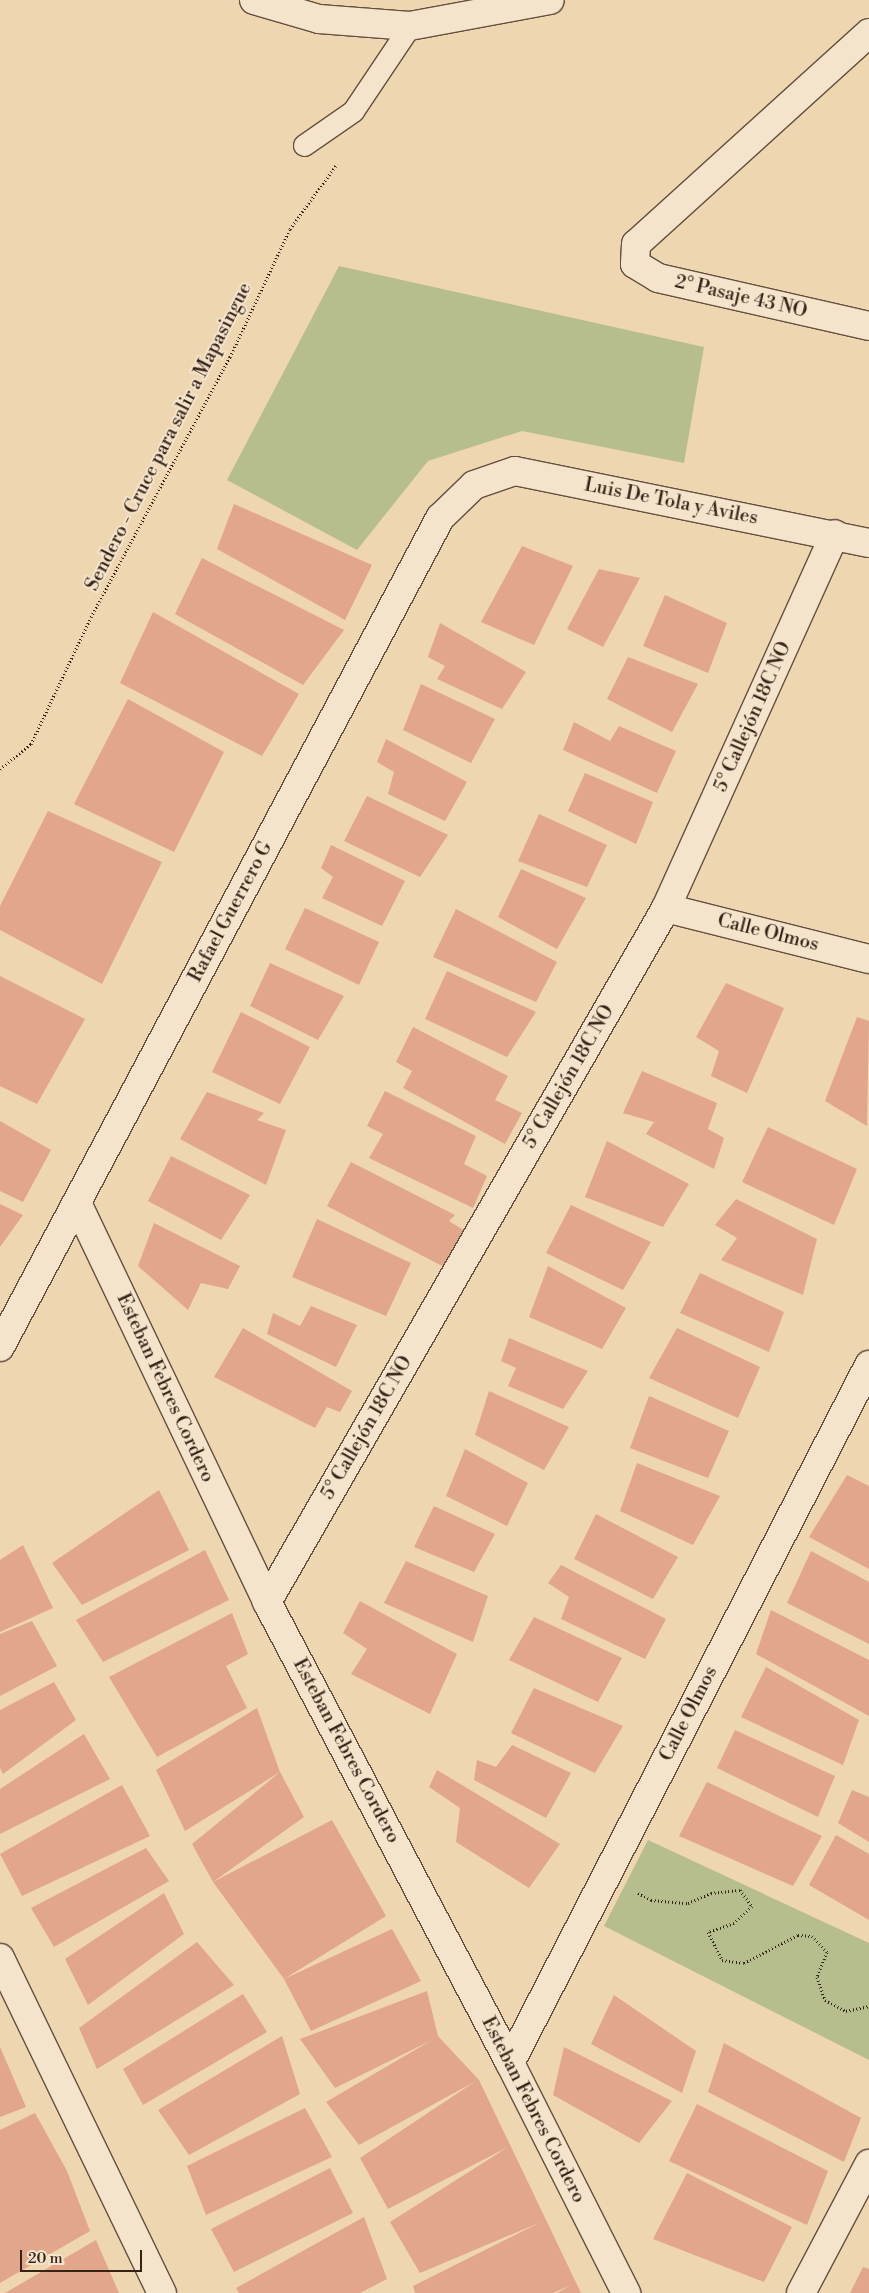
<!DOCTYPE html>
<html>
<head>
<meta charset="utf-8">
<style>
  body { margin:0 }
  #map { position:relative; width:869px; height:2293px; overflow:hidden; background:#eed6b1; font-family:"Libre Bodoni",serif }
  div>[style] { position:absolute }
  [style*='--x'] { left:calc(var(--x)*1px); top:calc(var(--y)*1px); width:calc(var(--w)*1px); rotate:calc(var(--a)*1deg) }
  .green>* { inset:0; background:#b6be8e }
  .building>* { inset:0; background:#e2a68a }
  .path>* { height:3px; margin-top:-1.5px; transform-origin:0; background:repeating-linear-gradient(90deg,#362317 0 1px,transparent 0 3.5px) }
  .roads { filter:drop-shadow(1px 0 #64503e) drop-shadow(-1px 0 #64503e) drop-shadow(0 1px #64503e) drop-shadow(0 -1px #64503e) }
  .lane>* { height:21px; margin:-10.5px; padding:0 10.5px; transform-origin:10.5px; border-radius:10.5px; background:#f4e4cc }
  .street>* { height:28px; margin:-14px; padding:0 14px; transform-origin:14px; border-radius:14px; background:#f4e4cc }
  span { translate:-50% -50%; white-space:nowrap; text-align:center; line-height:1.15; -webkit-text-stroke:4px #f4e4cc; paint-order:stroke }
  .street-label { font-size:19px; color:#362317 }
  .scale { position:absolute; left:20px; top:2250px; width:122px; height:22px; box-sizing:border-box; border:2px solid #362317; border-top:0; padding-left:6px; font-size:15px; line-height:18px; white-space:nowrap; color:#362317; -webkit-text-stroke:4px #f4e4cc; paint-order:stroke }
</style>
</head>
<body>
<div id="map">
  <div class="green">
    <i style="clip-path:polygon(339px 266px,704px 347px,684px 463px,522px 431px,428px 461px,357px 550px,227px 480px)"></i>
    <i style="clip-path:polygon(648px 1840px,869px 1943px,869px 2060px,604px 1926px)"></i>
  </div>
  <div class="building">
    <i style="clip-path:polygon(234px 504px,372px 565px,345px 620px,217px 549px)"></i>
    <i style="clip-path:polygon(522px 546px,573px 566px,534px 645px,481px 622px)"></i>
    <i style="clip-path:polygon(202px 558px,344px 630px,303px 685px,175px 614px)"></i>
    <i style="clip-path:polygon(599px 569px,640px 578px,603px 647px,567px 629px)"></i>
    <i style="clip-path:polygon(665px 595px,727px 623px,708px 673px,643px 646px)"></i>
    <i style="clip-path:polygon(153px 612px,299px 694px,262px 756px,120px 683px)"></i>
    <i style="clip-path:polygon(440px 623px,526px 672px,502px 709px,437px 679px,445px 666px,428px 657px)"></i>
    <i style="clip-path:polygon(628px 657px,698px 684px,672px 732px,607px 699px)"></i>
    <i style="clip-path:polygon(421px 684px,495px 719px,471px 763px,403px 730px)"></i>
    <i style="clip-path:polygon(128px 699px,224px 752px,174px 852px,74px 804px)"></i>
    <i style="clip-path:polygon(574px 722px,610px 741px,619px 726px,676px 751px,657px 793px,563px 750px)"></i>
    <i style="clip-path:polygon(386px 739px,467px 782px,445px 821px,388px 794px,394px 772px,377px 762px)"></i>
    <i style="clip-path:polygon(585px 773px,653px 802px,636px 844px,568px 811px)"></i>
    <i style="clip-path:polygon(367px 796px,448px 835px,420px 877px,344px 841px)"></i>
    <i style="clip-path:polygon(48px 811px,162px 862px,102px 984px,0 930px,0 906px)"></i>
    <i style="clip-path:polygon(539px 814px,607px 845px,587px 887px,518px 861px)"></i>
    <i style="clip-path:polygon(331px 845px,405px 881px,382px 926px,322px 898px,333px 877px,321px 868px)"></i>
    <i style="clip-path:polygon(521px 869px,586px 898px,557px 949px,498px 917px)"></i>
    <i style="clip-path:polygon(305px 908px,379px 942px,359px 985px,285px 949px)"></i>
    <i style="clip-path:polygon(456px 909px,557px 962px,536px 1002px,433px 957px)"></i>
    <i style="clip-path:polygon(270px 963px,344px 996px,318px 1040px,250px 1006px)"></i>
    <i style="clip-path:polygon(447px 971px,536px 1012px,507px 1057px,425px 1019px)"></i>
    <i style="clip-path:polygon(0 976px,85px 1019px,37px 1104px,0 1086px)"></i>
    <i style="clip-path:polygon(726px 983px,784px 1008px,747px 1093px,711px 1076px,719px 1051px,696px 1037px)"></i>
    <i style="clip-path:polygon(241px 1012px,310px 1047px,280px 1104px,212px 1072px)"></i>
    <i style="clip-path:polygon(857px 1017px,869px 1021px,867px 1126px,825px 1101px)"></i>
    <i style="clip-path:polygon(413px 1027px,508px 1076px,495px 1100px,522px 1113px,505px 1144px,403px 1088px,412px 1071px,396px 1062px)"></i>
    <i style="clip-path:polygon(642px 1071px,717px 1103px,708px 1129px,724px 1138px,714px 1169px,646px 1134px,654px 1122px,623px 1113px)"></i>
    <i style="clip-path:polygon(385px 1091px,476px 1136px,464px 1164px,487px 1176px,473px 1208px,369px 1158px,383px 1134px,367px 1126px)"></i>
    <i style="clip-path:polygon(207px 1092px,264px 1113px,257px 1120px,286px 1130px,266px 1185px,180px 1139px)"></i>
    <i style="clip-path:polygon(0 1121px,51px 1150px,23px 1202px,0 1191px)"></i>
    <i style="clip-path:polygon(768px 1127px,857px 1169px,834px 1225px,742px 1182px)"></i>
    <i style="clip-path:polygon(607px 1141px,689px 1184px,663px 1227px,585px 1197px)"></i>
    <i style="clip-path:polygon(171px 1156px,250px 1195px,221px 1240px,148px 1201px)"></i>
    <i style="clip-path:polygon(351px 1162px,455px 1215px,449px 1221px,465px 1231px,444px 1267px,327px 1206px)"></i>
    <i style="clip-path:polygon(736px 1199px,817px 1239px,803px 1295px,721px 1260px,737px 1238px,715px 1225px)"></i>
    <i style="clip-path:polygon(0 1204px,23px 1215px,0 1247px)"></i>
    <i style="clip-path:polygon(571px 1205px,651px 1242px,623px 1290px,546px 1253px)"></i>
    <i style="clip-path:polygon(317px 1219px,411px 1263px,386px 1316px,292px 1277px)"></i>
    <i style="clip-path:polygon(154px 1223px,240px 1266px,228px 1289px,201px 1283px,188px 1310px,138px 1266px)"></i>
    <i style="clip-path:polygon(548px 1266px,626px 1308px,602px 1349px,529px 1317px)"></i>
    <i style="clip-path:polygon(700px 1273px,784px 1312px,769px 1352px,680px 1313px)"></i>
    <i style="clip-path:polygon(311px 1306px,357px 1325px,336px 1367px,267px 1334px,273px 1313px,300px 1326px)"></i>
    <i style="clip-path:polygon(243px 1328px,352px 1391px,340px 1412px,327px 1407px,315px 1428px,214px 1377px)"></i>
    <i style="clip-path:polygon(677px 1328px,760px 1367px,738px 1418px,649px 1378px)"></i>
    <i style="clip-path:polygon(509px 1338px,588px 1371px,563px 1409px,508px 1386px,516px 1368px,501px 1361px)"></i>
    <i style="clip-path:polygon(489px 1391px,569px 1427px,544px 1470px,475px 1435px)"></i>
    <i style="clip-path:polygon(649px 1396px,729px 1431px,708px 1478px,630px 1448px)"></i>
    <i style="clip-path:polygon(465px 1449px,528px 1483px,507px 1526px,446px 1496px)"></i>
    <i style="clip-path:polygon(637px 1463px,720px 1496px,693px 1545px,620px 1511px)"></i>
    <i style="clip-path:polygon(847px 1475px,869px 1486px,869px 1569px,809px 1537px)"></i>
    <i style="clip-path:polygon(159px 1490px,189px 1550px,82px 1605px,52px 1563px)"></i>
    <i style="clip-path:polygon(434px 1506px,495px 1534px,474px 1572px,414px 1547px)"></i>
    <i style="clip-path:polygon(596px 1514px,678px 1557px,653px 1599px,574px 1559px)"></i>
    <i style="clip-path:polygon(23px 1545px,53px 1608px,0 1632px,0 1560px)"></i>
    <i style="clip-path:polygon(205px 1550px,229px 1600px,103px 1662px,76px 1620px)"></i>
    <i style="clip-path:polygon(811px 1551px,869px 1582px,869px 1644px,787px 1603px)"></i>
    <i style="clip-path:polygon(406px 1561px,488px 1596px,473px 1642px,384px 1603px)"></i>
    <i style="clip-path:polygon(561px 1565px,666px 1619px,645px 1659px,561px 1619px,569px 1597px,548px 1583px)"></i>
    <i style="clip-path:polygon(360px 1601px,457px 1654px,430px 1714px,351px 1674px,367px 1649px,343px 1633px)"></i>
    <i style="clip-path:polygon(771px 1610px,869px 1660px,869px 1716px,756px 1654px)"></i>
    <i style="clip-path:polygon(232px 1613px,248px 1654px,226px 1666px,247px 1708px,157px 1757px,109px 1677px)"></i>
    <i style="clip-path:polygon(534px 1617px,622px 1658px,598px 1702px,509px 1660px)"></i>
    <i style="clip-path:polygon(32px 1621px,57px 1666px,0 1696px,0 1634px)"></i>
    <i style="clip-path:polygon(766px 1667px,859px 1720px,843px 1765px,741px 1717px)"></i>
    <i style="clip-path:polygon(54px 1682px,76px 1720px,3px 1774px,0 1768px,0 1710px)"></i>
    <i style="clip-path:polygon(534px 1688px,623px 1726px,595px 1773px,511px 1733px)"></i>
    <i style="clip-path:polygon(257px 1708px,280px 1772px,304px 1817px,213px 1882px,192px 1844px,280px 1772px,185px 1831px,156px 1770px)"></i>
    <i style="clip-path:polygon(735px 1730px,835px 1776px,818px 1817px,717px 1768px)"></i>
    <i style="clip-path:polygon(84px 1734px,110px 1779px,0 1834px,0 1789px)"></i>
    <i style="clip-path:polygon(512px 1745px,571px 1773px,546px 1818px,474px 1780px,477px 1760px,496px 1767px)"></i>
    <i style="clip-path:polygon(437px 1770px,560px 1844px,529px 1888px,456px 1842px,460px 1808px,429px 1787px)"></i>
    <i style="clip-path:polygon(707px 1782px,822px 1836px,793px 1886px,679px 1836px)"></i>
    <i style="clip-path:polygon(122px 1785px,150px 1836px,22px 1896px,0 1854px)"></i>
    <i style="clip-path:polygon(852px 1790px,869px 1797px,869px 1842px,838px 1823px)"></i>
    <i style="clip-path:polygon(332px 1820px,386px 1916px,284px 1979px,392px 1929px,421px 1981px,311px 2031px,284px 1979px,213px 1882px)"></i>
    <i style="clip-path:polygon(836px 1835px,869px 1854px,869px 1920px,809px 1885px)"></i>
    <i style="clip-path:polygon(146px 1848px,169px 1881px,54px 1947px,31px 1908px)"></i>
    <i style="clip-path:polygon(164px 1893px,184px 1934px,88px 2005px,65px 1959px)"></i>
    <i style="clip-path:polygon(197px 1942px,234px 1985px,97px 2069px,79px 2028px)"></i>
    <i style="clip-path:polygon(427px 1991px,438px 2036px,479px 2080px,581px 2293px,557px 2293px,571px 2285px,553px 2293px,415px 2293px,413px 2286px,541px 2222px,420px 2273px,390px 2222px,508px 2147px,388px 2209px,360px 2158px,476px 2081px,359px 2145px,326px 2102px,432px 2040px,335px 2088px,300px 2039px)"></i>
    <i style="clip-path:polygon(243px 1994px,267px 2032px,143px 2105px,123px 2069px)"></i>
    <i style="clip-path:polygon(614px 1995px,696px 2051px,682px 2093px,591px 2044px)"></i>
    <i style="clip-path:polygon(282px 2036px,300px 2094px,189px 2155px,158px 2110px)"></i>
    <i style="clip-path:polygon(724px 2043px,861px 2118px,844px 2162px,708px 2092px)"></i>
    <i style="clip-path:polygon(0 2047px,26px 2107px,0 2117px)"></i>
    <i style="clip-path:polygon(564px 2047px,672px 2101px,639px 2143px,553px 2095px)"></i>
    <i style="clip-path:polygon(697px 2104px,828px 2171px,807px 2225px,669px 2161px)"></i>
    <i style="clip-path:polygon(305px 2108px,332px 2157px,206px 2215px,187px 2166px)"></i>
    <i style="clip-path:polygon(35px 2113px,67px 2171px,90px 2231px,0 2283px,0 2130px)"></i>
    <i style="clip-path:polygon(330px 2168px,353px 2213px,234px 2272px,211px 2229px)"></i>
    <i style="clip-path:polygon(687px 2173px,792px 2227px,764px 2282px,653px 2239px)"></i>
    <i style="clip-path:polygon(364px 2217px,387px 2279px,360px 2293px,239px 2293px,236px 2288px)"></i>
    <i style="clip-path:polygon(96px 2240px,119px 2293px,5px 2293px)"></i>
    <i style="clip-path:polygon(863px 2267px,869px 2269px,869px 2293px,850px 2293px)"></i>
  </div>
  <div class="path">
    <i style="--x:0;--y:769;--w:40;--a:-39"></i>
    <i style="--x:31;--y:744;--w:140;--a:-64.7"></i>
    <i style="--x:91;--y:617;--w:295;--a:-61.9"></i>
    <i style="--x:230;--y:357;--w:141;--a:-64.9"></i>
    <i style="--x:290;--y:229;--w:80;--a:-54.1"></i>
    <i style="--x:638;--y:1893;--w:15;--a:28"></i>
    <i style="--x:651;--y:1900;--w:37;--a:5"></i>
    <i style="--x:688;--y:1903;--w:25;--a:-23"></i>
    <i style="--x:711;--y:1893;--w:29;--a:-6"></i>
    <i style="--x:740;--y:1890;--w:20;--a:53"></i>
    <i style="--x:752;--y:1906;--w:25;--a:137"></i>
    <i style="--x:734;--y:1923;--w:28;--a:161"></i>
    <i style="--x:708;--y:1932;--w:31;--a:63"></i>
    <i style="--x:722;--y:1960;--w:22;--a:8"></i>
    <i style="--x:744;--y:1963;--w:61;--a:-27.4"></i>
    <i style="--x:798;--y:1935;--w:14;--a:4"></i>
    <i style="--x:812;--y:1936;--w:22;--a:47"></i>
    <i style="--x:827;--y:1952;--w:27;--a:112"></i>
    <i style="--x:817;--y:1977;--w:24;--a:71"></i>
    <i style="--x:825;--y:2000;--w:24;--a:28"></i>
    <i style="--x:846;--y:2011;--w:24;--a:-12"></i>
  </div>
  <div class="roads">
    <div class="lane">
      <i style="--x:304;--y:145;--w:60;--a:-34.8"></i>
      <i style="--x:353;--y:111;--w:102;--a:-56.2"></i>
    </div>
    <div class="street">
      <i style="--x:254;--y:0;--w:68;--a:16.3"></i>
      <i style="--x:319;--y:19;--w:91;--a:4.4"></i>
      <i style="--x:410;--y:26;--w:142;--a:-10.5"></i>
      <i style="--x:869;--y:33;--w:314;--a:137.8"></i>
      <i style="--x:636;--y:244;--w:20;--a:93"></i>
      <i style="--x:635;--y:264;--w:27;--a:31"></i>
      <i style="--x:658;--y:278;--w:216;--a:12.8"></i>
      <i style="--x:666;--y:908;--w:209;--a:14.1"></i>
      <i style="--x:77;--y:1203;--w:442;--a:64.5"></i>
      <i style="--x:267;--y:1602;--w:521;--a:62.21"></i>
      <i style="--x:510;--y:2063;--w:258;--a:63.2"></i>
      <i style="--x:0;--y:1347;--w:939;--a:-62.04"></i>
      <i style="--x:440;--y:518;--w:47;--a:-44.1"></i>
      <i style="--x:474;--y:485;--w:43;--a:-18.9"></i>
      <i style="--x:515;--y:471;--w:361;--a:11.5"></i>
      <i style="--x:267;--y:1602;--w:801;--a:-60.1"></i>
      <i style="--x:666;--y:908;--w:410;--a:-65.7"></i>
      <i style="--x:0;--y:1958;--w:372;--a:64.2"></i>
      <i style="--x:510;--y:2063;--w:785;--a:-62.78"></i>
      <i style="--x:801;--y:2293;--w:146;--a:-62.2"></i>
    </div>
  </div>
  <div class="street-label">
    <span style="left:741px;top:297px;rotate:13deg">2° Pasaje 43 NO</span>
    <span style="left:169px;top:437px;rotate:-63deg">Sendero - Cruce para salir a Mapasingue</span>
    <span style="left:671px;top:502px;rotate:11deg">Luis De Tola y Aviles</span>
    <span style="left:753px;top:717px;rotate:-66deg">5° Callejón 18C NO</span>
    <span style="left:231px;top:912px;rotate:-62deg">Rafael Guerrero G</span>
    <span style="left:768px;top:933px;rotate:14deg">Calle Olmos</span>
    <span style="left:569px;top:1077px;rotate:-60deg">5° Callejón 18C NO</span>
    <span style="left:165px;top:1388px;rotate:65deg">Esteban Febres Cordero</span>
    <span style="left:367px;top:1428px;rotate:-60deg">5° Callejón 18C NO</span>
    <span style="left:689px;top:1714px;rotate:-63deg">Calle Olmos</span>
    <span style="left:346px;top:1751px;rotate:62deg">Esteban Febres Cordero</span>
    <span style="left:533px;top:2110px;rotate:63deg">Esteban Febres Cordero</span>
  </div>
  <div class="scale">20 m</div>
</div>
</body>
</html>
